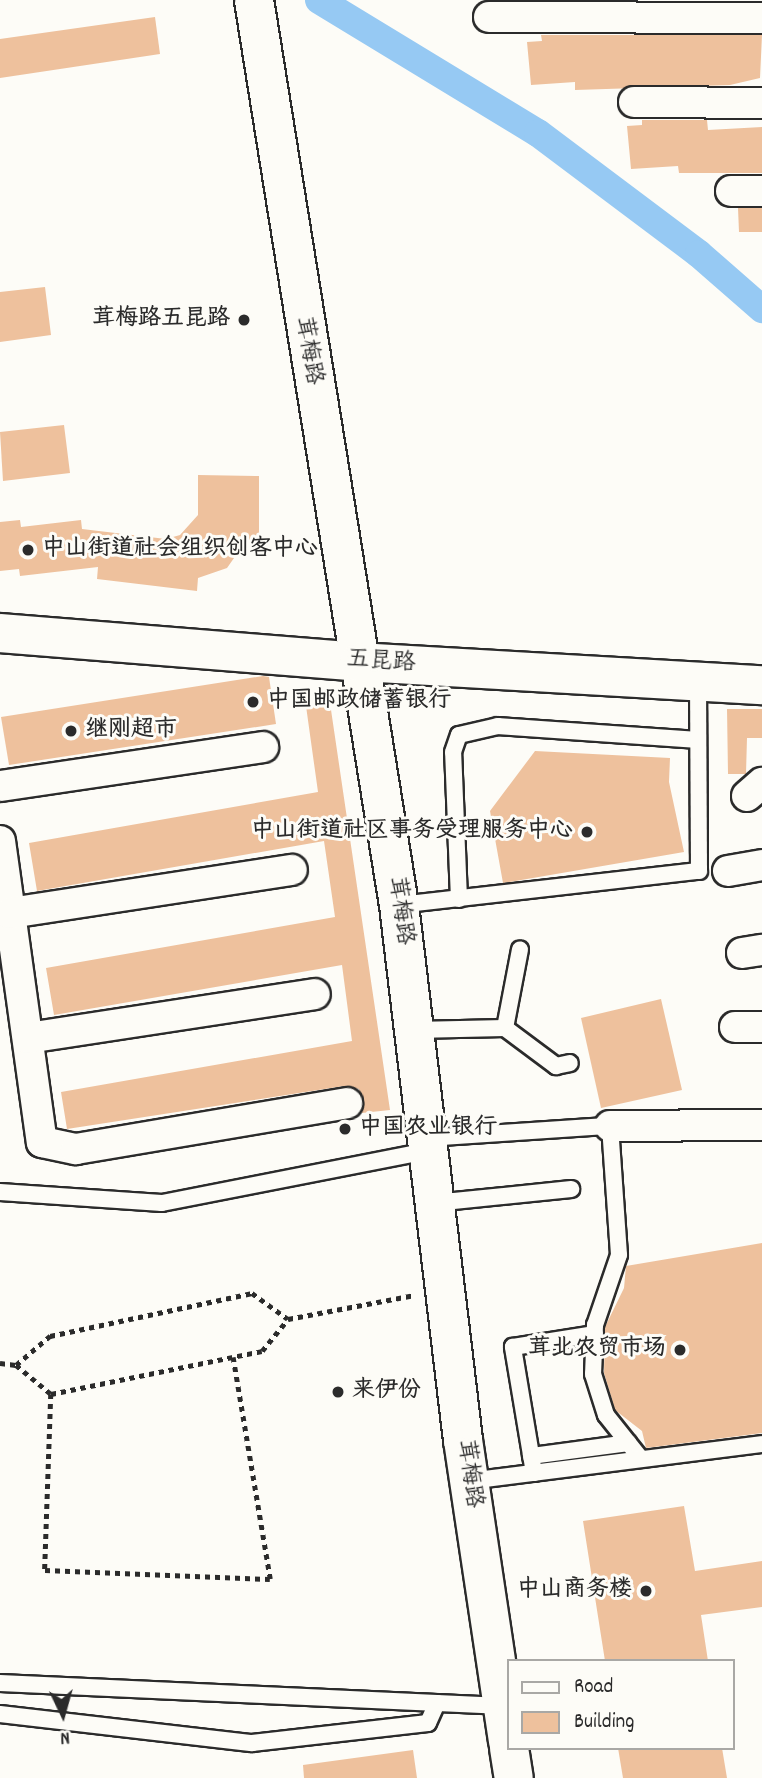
<!DOCTYPE html>
<html>
<head>
<meta charset="utf-8">
<style>
  body { margin:0 }
  #map { position:relative; width:762px; height:1778px; overflow:hidden; background:#fdfcf7; font-family:Dekko,"LXGW WenKai TC",sans-serif }
  div>[style] { position:absolute }
  [style*='--x'] { left:calc(var(--x)*1px); top:calc(var(--y)*1px); width:calc(var(--w)*1px); rotate:calc(var(--a)*1deg) }
  .canal>* { height:28px; margin:-14px; padding:0 14px; transform-origin:14px; border-radius:14px; background:#96c9f3 }
  .building>* { inset:0; background:#eec19d }
  .path>* { height:4.5px; margin-top:-2.25px; transform-origin:0; background:repeating-linear-gradient(90deg,#2b2b2b 0 5px,transparent 0 10px) }
  .roads { filter:drop-shadow(2px 0 #2b2b2b) drop-shadow(-2px 0 #2b2b2b) drop-shadow(0 2px #2b2b2b) drop-shadow(0 -2px #2b2b2b) }
  .lane>* { height:16px; margin:-8px; padding:0 8px; transform-origin:8px; border-radius:8px; background:#fdfcf7 }
  .street>* { height:30px; margin:-15px; padding:0 15px; transform-origin:15px; border-radius:15px; background:#fdfcf7 }
  .secondary>* { height:38px; margin:-19px; padding:0 19px; transform-origin:19px; border-radius:19px; background:#fdfcf7 }
  .dots>* { width:19px; height:19px; translate:-50% -50%; box-sizing:border-box; border:4px solid #fdfcf7; border-radius:50% }
  span { translate:-50% -50%; white-space:nowrap; text-align:center; line-height:1.15; -webkit-text-stroke:6px #fdfcf7; paint-order:stroke }
  .poi-label { font-size:23px; color:#2b2b2b; font-weight:700 }
  .right { translate:-100% -50%; text-align:right }
  .left { translate:0 -50%; text-align:left }
  .street-label { font-size:23px; color:#2b2b2b }
  .legend { position:absolute; left:507px; top:1659px; width:228px; height:91px; box-sizing:border-box; background:#fdfcf7; border:2px solid #a9a8a5; margin:0; padding:9px 12px; list-style:none; font-size:21px; color:#2b2b2b }
  .legend li { display:flex; align-items:center; gap:14px; height:35px }
  .legend b { width:35px; border:2px solid #a9a8a5 }
  .north { position:absolute; left:28px; top:1680px; width:70px; height:70px; -webkit-text-stroke:5px #fdfcf7; paint-order:stroke; rotate:175deg; font-size:19px; font-weight:700; line-height:28px; text-align:center; color:#2b2b2b }
  .north::after { content:''; display:block; margin:auto; width:24px; height:32px; background:#2b2b2b; clip-path:polygon(50% 0,100% 100%,50% 72%,0 100%) }
</style>
</head>
<body>
<div id="map">
  <div class="canal">
    <i style="--x:319;--y:0;--w:256;--a:31.3"></i>
    <i style="--x:538;--y:133;--w:201;--a:36.9"></i>
    <i style="--x:699;--y:254;--w:84;--a:41.1"></i>
  </div>
  <div class="building">
    <i style="clip-path:polygon(155px 17px,160px 54px,0 78px,0 39px)"></i>
    <i style="clip-path:polygon(541px 35px,762px 35px,760px 78px,730px 85px,575px 90px,575px 82px,531px 85px,527px 42px,542px 41px)"></i>
    <i style="clip-path:polygon(642px 120px,707px 120px,708px 130px,762px 127px,762px 173px,679px 173px,678px 166px,631px 169px,627px 126px,642px 125px)"></i>
    <i style="clip-path:polygon(738px 208px,762px 208px,762px 232px,739px 232px)"></i>
    <i style="clip-path:polygon(45px 287px,51px 335px,0 342px,0 292px)"></i>
    <i style="clip-path:polygon(64px 425px,70px 473px,3px 481px,0 432px)"></i>
    <i style="clip-path:polygon(198px 475px,259px 476px,259px 541px,246px 541px,227px 568px,198px 578px,197px 591px,97px 579px,98px 567px,20px 576px,19px 569px,0 571px,0 522px,20px 520px,21px 527px,81px 520px,82px 529px,166px 539px,180px 535px,198px 515px)"></i>
    <i style="clip-path:polygon(263px 676px,269px 677px,276px 724px,9px 765px,1px 717px)"></i>
    <i style="clip-path:polygon(330px 703px,390px 1110px,362px 1113px,359px 1089px,344px 1086px,67px 1129px,61px 1092px,352px 1041px,342px 965px,54px 1015px,46px 968px,335px 917px,324px 841px,37px 891px,29px 843px,318px 792px,306px 706px)"></i>
    <i style="clip-path:polygon(727px 709px,762px 709px,762px 738px,747px 738px,746px 774px,728px 774px)"></i>
    <i style="clip-path:polygon(535px 751px,670px 758px,669px 782px,684px 852px,503px 883px,490px 811px)"></i>
    <i style="clip-path:polygon(661px 999px,682px 1090px,601px 1108px,581px 1018px)"></i>
    <i style="clip-path:polygon(762px 1243px,762px 1433px,646px 1448px,642px 1431px,615px 1410px,604px 1373px,605px 1327px,624px 1288px,626px 1266px)"></i>
    <i style="clip-path:polygon(684px 1506px,695px 1571px,762px 1561px,762px 1607px,701px 1615px,708px 1661px,605px 1661px,583px 1521px)"></i>
    <i style="clip-path:polygon(618px 1748px,722px 1748px,727px 1778px,623px 1778px)"></i>
    <i style="clip-path:polygon(413px 1750px,417px 1778px,304px 1778px,303px 1765px)"></i>
  </div>
  <div class="path">
    <i style="--x:0;--y:1363;--w:16;--a:7"></i>
    <i style="--x:16;--y:1365;--w:45;--a:39.6"></i>
    <i style="--x:51;--y:1394;--w:215;--a:-11.5"></i>
    <i style="--x:262;--y:1351;--w:41;--a:-50.9"></i>
    <i style="--x:288;--y:1319;--w:129;--a:-10.7"></i>
    <i style="--x:16;--y:1365;--w:45;--a:-40.5"></i>
    <i style="--x:50;--y:1336;--w:207;--a:-12"></i>
    <i style="--x:252;--y:1293;--w:44;--a:35.8"></i>
    <i style="--x:51;--y:1394;--w:176;--a:92"></i>
    <i style="--x:45;--y:1570;--w:225;--a:2.3"></i>
    <i style="--x:270;--y:1579;--w:225;--a:-99.5"></i>
  </div>
  <div class="roads">
    <div class="lane">
      <i style="--x:459;--y:899;--w:147;--a:-92.3"></i>
      <i style="--x:453;--y:752;--w:18;--a:-71"></i>
      <i style="--x:459;--y:735;--w:40;--a:-13"></i>
      <i style="--x:498;--y:726;--w:200;--a:4"></i>
      <i style="--x:399;--y:905;--w:302;--a:-6.5"></i>
      <i style="--x:699;--y:871;--w:187;--a:-90.3"></i>
      <i style="--x:505;--y:1028;--w:80;--a:-79.2"></i>
      <i style="--x:414;--y:1030;--w:91;--a:-1.3"></i>
      <i style="--x:505;--y:1028;--w:64;--a:36.7"></i>
      <i style="--x:556;--y:1066;--w:14;--a:-12"></i>
      <i style="--x:427;--y:1138;--w:183;--a:-3.8"></i>
      <i style="--x:610;--y:1126;--w:129;--a:86"></i>
      <i style="--x:619;--y:1255;--w:74;--a:108.9"></i>
      <i style="--x:595;--y:1325;--w:49;--a:92.3"></i>
      <i style="--x:593;--y:1374;--w:43;--a:72.4"></i>
      <i style="--x:606;--y:1415;--w:56;--a:51.5"></i>
      <i style="--x:0;--y:1192;--w:162;--a:3.9"></i>
      <i style="--x:162;--y:1203;--w:271;--a:-11.1"></i>
      <i style="--x:434;--y:1203;--w:138;--a:-5.8"></i>
      <i style="--x:531;--y:1456;--w:98;--a:-7.6"></i>
      <i style="--x:534;--y:1473;--w:128;--a:-99.5"></i>
      <i style="--x:513;--y:1347;--w:83;--a:-9"></i>
      <i style="--x:469;--y:1481;--w:295;--a:-7.2"></i>
      <i style="--x:0;--y:1683;--w:504;--a:2.62"></i>
      <i style="--x:0;--y:1714;--w:254;--a:6.6"></i>
      <i style="--x:252;--y:1743;--w:177;--a:-6.5"></i>
      <i style="--x:428;--y:1723;--w:22;--a:-66"></i>
    </div>
    <div class="street">
      <i style="--x:489;--y:17;--w:273;--a:0.2"></i>
      <i style="--x:634;--y:102;--w:128;--a:0.4"></i>
      <i style="--x:731;--y:191;--w:31;--a:0"></i>
      <i style="--x:0;--y:786;--w:266;--a:-8.4"></i>
      <i style="--x:747;--y:796;--w:20;--a:-41"></i>
      <i style="--x:0;--y:841;--w:304;--a:82.1"></i>
      <i style="--x:42;--y:1142;--w:35;--a:12"></i>
      <i style="--x:76;--y:1149;--w:275;--a:-9.6"></i>
      <i style="--x:728;--y:871;--w:35;--a:-10"></i>
      <i style="--x:10;--y:913;--w:285;--a:-8.7"></i>
      <i style="--x:742;--y:953;--w:20;--a:-9"></i>
      <i style="--x:735;--y:1027;--w:27;--a:0"></i>
      <i style="--x:28;--y:1038;--w:290;--a:-8.7"></i>
      <i style="--x:610;--y:1126;--w:152;--a:-0.4"></i>
    </div>
    <div class="secondary">
      <i style="--x:254;--y:0;--w:917;--a:80.9"></i>
      <i style="--x:399;--y:905;--w:539;--a:83.18"></i>
      <i style="--x:463;--y:1440;--w:305;--a:81.5"></i>
      <i style="--x:0;--y:633;--w:360;--a:4.6"></i>
      <i style="--x:359;--y:662;--w:404;--a:3.3"></i>
      <i style="--x:509;--y:1748;--w:30;--a:81"></i>
    </div>
  </div>
  <div class="dots">
    <i style="left:244px;top:320px;background:#2b2b2b"></i>
    <i style="left:28px;top:550px;background:#2b2b2b"></i>
    <i style="left:253px;top:702px;background:#2b2b2b"></i>
    <i style="left:71px;top:731px;background:#2b2b2b"></i>
    <i style="left:587px;top:832px;background:#2b2b2b"></i>
    <i style="left:345px;top:1129px;background:#2b2b2b"></i>
    <i style="left:680px;top:1350px;background:#2b2b2b"></i>
    <i style="left:338px;top:1392px;background:#2b2b2b"></i>
    <i style="left:646px;top:1591px;background:#2b2b2b"></i>
  </div>
  <div class="poi-label">
    <span class="right" style="left:230px;top:320px">茸梅路五昆路</span>
    <span class="left" style="left:42px;top:550px">中山街道社会组织创客中心</span>
    <span class="left" style="left:267px;top:702px">中国邮政储蓄银行</span>
    <span class="left" style="left:85px;top:731px">继刚超市</span>
    <span class="right" style="left:573px;top:832px">中山街道社区事务受理服务中心</span>
    <span class="left" style="left:359px;top:1129px">中国农业银行</span>
    <span class="right" style="left:666px;top:1350px">茸北农贸市场</span>
    <span class="left" style="left:352px;top:1392px">来伊份</span>
    <span class="right" style="left:632px;top:1591px">中山商务楼</span>
  </div>
  <div class="street-label">
    <span style="left:307px;top:351px;rotate:80deg">茸梅路</span>
    <span style="left:381px;top:663px;rotate:4deg">五昆路</span>
    <span style="left:399px;top:911px;rotate:82deg">茸梅路</span>
    <span style="left:468px;top:1474px;rotate:82deg">茸梅路</span>
  </div>
  <ul class="legend">
  <li><b style="height:9px;background:#fdfcf7"></b>Road</li>
  <li><b style="height:19px;background:#eec19d"></b>Building</li>
  </ul>
  <div class="north">N</div>
</div>
</body>
</html>
